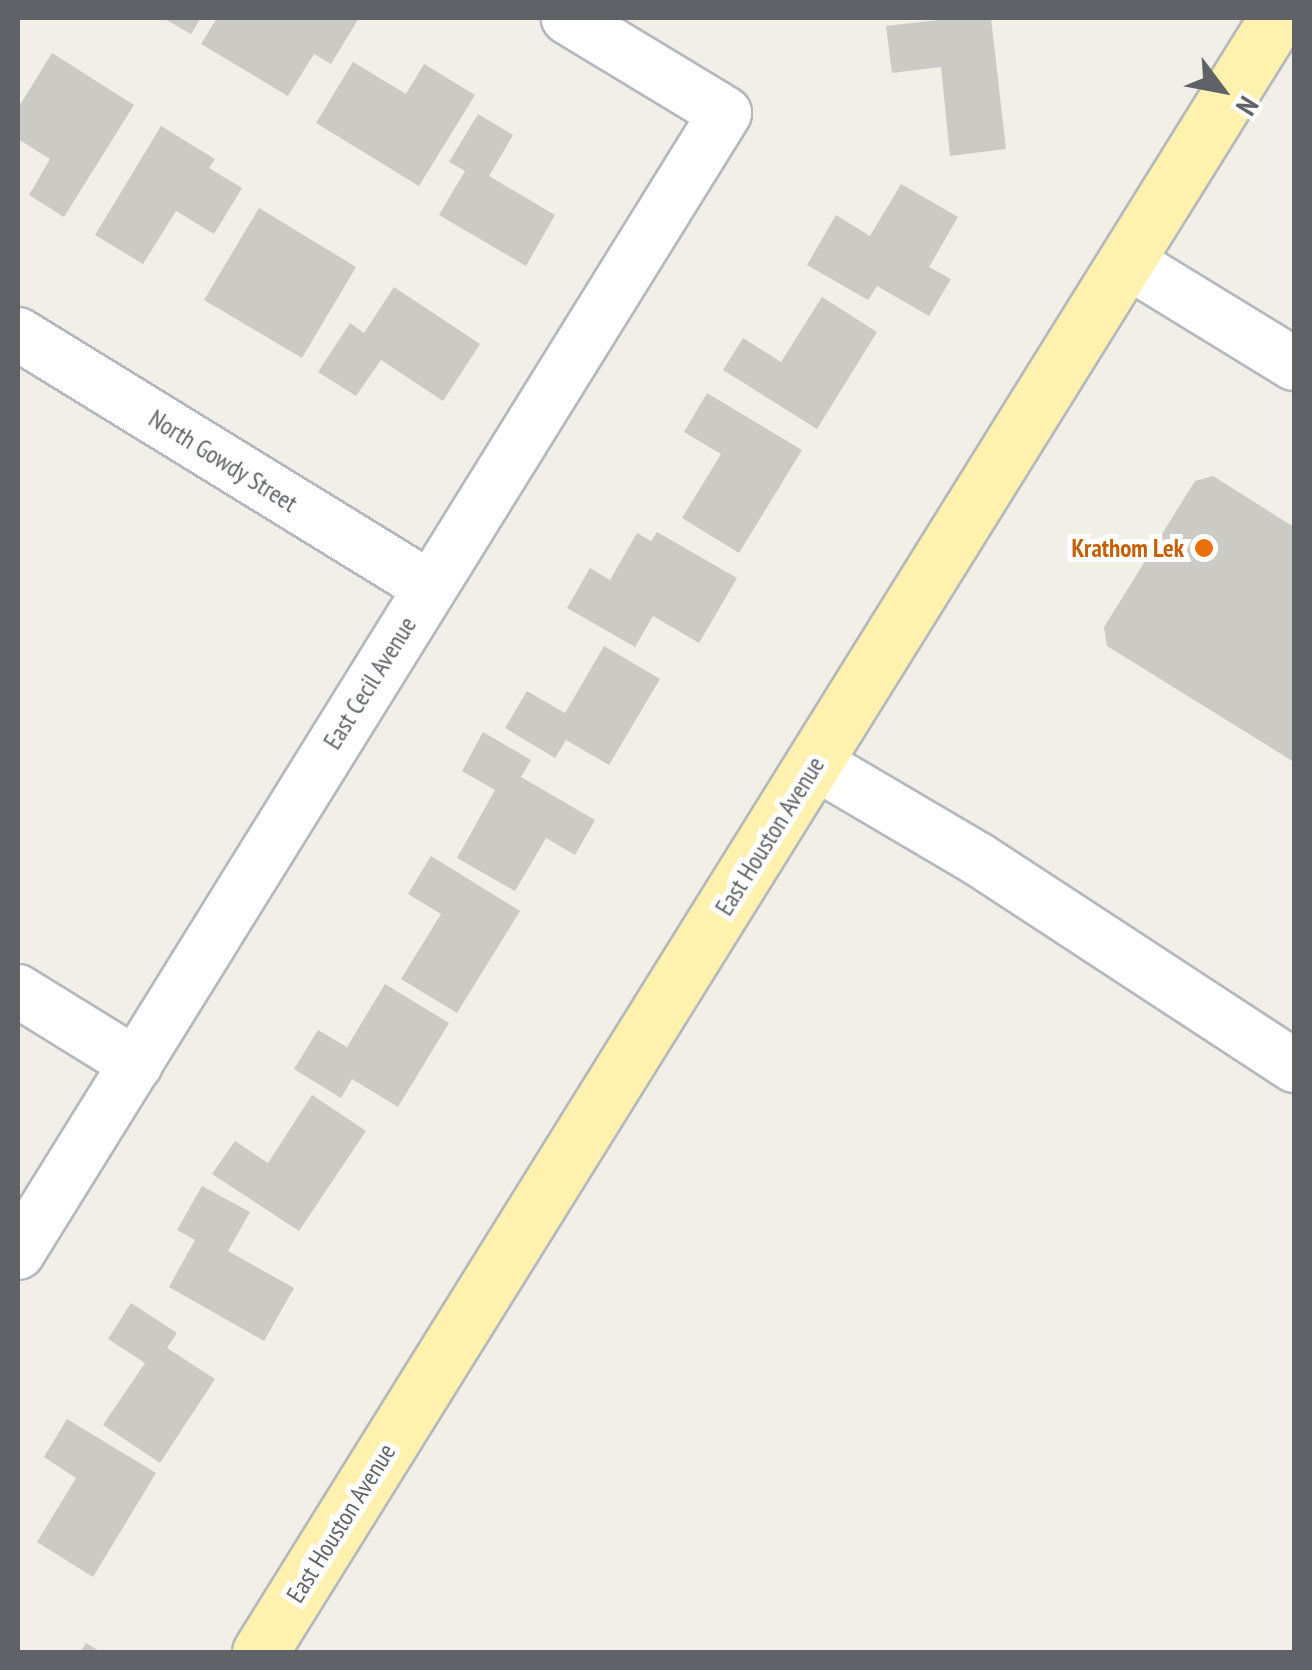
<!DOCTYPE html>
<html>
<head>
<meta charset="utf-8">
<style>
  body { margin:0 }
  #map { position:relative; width:1312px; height:1670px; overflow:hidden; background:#f1efe8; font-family:"PT Sans Narrow",sans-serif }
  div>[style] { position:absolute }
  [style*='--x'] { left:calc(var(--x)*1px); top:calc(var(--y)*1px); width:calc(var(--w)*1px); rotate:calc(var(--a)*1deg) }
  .building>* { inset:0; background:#cccac5 }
  .roads { filter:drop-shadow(2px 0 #b5b8bc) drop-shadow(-2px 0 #b5b8bc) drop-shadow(0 2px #b5b8bc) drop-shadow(0 -2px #b5b8bc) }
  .minor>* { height:52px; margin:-26px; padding:0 26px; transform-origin:26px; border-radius:26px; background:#fff }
  .major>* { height:55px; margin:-27.5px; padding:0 27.5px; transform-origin:27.5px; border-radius:27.5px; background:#fff2af }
  .dots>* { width:28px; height:28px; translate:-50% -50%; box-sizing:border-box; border:5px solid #fff; border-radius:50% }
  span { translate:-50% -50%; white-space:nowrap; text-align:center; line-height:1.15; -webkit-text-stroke:10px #fff; paint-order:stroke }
  .street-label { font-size:25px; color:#5f6368 }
  .food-label { font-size:25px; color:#c56008; font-weight:700 }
  .right { translate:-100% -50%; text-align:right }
  .frame { position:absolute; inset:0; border:20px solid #5f6368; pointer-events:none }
  .north { position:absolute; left:1172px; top:40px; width:100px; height:100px; -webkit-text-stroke:8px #fff; paint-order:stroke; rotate:122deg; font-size:28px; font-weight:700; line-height:40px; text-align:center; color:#5f6368 }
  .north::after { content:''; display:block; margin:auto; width:35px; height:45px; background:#5f6368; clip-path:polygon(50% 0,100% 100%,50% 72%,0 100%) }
</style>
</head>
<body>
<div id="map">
  <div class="building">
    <i style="clip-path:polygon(163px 18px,201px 18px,191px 34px)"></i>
    <i style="clip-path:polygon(217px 18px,296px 19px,359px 18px,331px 64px,314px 54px,288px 96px,201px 44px)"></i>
    <i style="clip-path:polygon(956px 18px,991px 18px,1006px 149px,950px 156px,941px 67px,892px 73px,886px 26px)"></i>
    <i style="clip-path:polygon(52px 53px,134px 105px,64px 217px,29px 195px,50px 159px,18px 139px,18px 108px)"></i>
    <i style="clip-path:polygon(353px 62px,406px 94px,424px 64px,475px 95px,419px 186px,316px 123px)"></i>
    <i style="clip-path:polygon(478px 114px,513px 135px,489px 176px,555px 215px,526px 266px,439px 215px,465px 171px,449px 162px)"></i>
    <i style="clip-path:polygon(161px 126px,215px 159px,209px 168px,242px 188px,214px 234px,176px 211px,143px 264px,95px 235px)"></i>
    <i style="clip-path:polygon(901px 184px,958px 217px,929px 267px,951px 279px,929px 316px,877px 286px,868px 300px,807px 265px,836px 215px,870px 236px)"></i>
    <i style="clip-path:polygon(259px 208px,356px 267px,302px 358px,204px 300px)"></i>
    <i style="clip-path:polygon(394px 287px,480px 344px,443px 401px,381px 360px,356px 396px,318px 372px,350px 323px,364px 333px)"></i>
    <i style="clip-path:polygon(822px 297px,877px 332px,817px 429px,723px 370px,743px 338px,781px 362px)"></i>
    <i style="clip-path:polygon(707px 393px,802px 450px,739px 553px,682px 518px,721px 454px,684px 432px)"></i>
    <i style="clip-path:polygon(1213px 476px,1294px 527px,1294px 762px,1107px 646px,1104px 627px,1195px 481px)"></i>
    <i style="clip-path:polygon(657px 532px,737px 578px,699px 643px,653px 616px,635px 647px,567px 608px,590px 568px,610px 580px,637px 533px,651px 541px)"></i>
    <i style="clip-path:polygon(604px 646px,660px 679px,609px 765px,566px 740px,555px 758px,505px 728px,527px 691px,565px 713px)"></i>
    <i style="clip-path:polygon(483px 732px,531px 760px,521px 777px,595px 820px,575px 855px,546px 838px,515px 891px,457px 858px,495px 790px,462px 771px)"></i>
    <i style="clip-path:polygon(431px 856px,520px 911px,457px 1013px,401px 979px,441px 914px,408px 894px)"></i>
    <i style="clip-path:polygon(385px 984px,449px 1023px,398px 1107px,352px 1079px,341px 1098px,294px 1069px,318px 1030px,347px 1047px)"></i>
    <i style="clip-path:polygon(312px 1095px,366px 1131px,299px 1231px,212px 1174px,235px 1141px,268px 1163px)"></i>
    <i style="clip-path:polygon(202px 1186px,250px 1212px,228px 1251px,294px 1288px,264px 1341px,169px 1287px,195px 1240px,177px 1230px)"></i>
    <i style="clip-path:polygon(131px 1303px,177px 1333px,167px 1348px,215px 1379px,160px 1463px,103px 1425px,145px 1363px,108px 1339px)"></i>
    <i style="clip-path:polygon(67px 1419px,156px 1473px,93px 1577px,37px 1542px,76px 1478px,44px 1457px)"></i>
    <i style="clip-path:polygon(86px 1643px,101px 1652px,80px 1652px)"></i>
  </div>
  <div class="roads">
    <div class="minor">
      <i style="--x:1126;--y:261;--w:197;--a:31.5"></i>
      <i style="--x:18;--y:334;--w:483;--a:31.6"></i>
      <i style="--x:815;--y:763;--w:189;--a:30.5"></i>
      <i style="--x:978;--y:859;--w:378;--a:33.2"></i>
      <i style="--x:18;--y:991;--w:139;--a:31.7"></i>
      <i style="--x:18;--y:1253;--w:1341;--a:-58.19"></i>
      <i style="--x:725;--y:113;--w:184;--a:-148.8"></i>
    </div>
    <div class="major">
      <i style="--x:260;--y:1652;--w:1925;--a:-58.1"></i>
    </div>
  </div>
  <div class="dots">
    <i style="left:1204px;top:548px;background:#e8710a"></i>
  </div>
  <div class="street-label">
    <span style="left:223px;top:461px;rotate:32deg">North Gowdy Street</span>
    <span style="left:370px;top:683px;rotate:-58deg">East Cecil Avenue</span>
    <span style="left:770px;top:836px;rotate:-58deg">East Houston Avenue</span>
    <span style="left:341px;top:1523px;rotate:-58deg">East Houston Avenue</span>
  </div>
  <div class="food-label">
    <span class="right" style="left:1184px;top:548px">Krathom Lek</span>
  </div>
  <div class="frame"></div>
  <div class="north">N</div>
</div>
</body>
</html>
